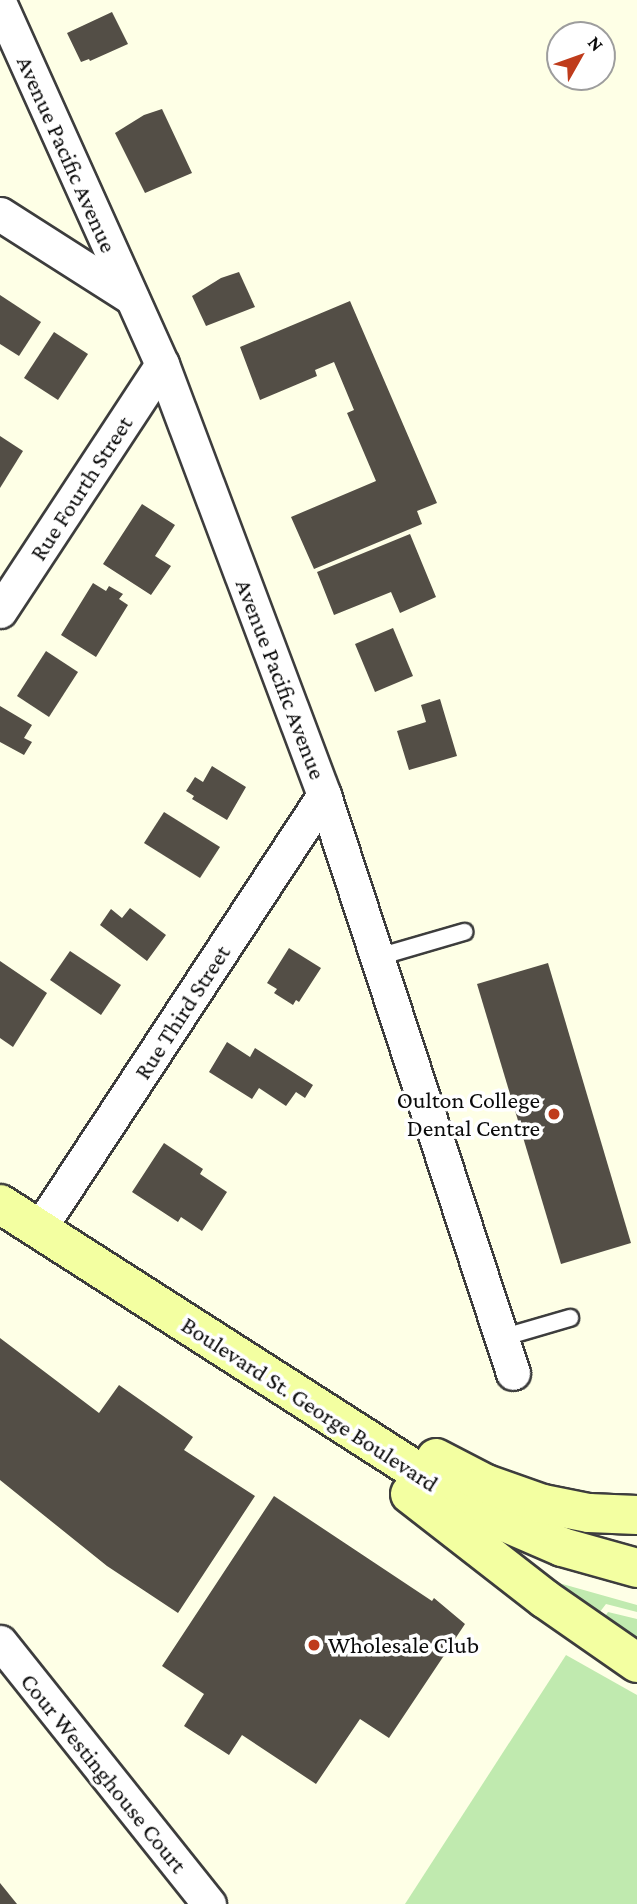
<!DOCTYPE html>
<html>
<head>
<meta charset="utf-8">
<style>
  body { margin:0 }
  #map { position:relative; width:637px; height:1904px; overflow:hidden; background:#feffe6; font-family:"Crimson Pro",serif }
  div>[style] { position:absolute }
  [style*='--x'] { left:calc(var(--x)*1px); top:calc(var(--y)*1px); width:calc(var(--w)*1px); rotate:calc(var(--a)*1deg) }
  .green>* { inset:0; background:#c0eaaf }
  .building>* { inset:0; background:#534e46 }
  .roads { filter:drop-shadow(2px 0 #3d3d3d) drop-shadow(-2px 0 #3d3d3d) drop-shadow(0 2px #3d3d3d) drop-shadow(0 -2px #3d3d3d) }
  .lane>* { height:16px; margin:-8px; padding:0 8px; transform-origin:8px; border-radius:8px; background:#fff }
  .street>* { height:33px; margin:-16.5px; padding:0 16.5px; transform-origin:16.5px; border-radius:16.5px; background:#fff }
  .secondary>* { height:38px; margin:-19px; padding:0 19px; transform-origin:19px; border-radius:19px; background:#f3ffa1 }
  .dots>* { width:19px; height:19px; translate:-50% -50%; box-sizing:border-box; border:4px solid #fff; border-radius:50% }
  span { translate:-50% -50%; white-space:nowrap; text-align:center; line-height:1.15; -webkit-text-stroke:7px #fff; paint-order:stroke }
  .street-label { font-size:24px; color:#0a0a0a }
  .poi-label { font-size:24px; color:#0a0a0a }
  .right { translate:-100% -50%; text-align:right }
  .left { translate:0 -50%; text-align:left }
  .north { position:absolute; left:546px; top:21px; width:70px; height:70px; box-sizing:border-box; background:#fff; border:2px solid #9d9d9d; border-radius:50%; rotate:50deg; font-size:19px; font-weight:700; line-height:28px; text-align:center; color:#0a0a0a }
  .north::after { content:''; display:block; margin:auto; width:24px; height:32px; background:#bf3c1c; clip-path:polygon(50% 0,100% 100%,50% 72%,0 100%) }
</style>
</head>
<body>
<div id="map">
  <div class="green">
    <i style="clip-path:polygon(541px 1578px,637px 1605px,637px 1612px,606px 1604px,596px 1617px)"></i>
    <i style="clip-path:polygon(608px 1612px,637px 1619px,637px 1644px,602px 1621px)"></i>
    <i style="clip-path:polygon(566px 1655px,637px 1695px,637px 1904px,405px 1904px)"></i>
  </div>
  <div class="building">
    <i style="clip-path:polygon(112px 12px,128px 44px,90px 61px,89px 59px,81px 62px,67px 33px)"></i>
    <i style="clip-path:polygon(162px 109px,192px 173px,145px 193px,115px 133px,144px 115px)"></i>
    <i style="clip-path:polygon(239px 272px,255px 307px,206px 326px,192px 296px,221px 278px)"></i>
    <i style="clip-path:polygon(0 295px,41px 322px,19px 356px,0 344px)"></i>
    <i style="clip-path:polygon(350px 301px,437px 503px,417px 511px,422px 524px,314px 569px,291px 517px,376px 481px,347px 413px,354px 410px,334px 362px,315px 370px,317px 376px,260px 400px,240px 347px)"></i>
    <i style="clip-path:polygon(54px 332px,88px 354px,58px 400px,24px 378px)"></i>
    <i style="clip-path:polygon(0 436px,23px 451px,0 488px)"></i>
    <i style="clip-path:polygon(142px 504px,175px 525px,155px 556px,171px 566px,151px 595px,103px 564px)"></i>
    <i style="clip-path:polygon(410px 534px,436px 597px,400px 613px,391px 592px,334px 615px,317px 572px)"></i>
    <i style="clip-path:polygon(93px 583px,106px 591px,109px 586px,123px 594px,119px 599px,128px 605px,96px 657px,61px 635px)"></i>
    <i style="clip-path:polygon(393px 628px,413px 676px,375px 692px,355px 644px)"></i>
    <i style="clip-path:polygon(46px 651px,78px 672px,49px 717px,17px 696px)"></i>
    <i style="clip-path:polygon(440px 699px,457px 756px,409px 770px,397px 731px,426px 722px,421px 705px)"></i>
    <i style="clip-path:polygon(0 706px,32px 725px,24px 738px,32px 742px,24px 755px,0 742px)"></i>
    <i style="clip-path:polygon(212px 766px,246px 787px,227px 820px,192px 799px,194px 796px,186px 791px,195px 777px,203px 782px)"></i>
    <i style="clip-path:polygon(164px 812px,220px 847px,200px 878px,144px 843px)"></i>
    <i style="clip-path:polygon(130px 908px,166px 935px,147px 961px,100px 925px,111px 909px,122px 918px)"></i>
    <i style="clip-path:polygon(289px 948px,321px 968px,299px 1002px,296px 1000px,293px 1005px,274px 993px,277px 989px,267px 983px)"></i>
    <i style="clip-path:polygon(70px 951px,121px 985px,101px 1015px,50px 980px)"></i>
    <i style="clip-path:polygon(0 961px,47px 993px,13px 1047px,0 1038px)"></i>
    <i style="clip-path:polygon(548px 963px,631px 1243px,561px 1264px,477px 984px)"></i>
    <i style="clip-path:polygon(227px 1042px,250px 1057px,255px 1048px,313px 1085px,305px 1098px,296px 1092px,286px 1106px,259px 1088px,252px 1099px,209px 1072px)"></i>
    <i style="clip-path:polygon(164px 1143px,203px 1169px,200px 1174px,227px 1192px,202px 1231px,181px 1217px,178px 1222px,132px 1192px)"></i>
    <i style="clip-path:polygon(0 1338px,99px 1413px,119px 1385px,193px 1437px,184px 1450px,255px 1496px,178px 1613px,107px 1566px,0 1480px)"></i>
    <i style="clip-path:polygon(274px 1496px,432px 1601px,434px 1598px,465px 1624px,389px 1738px,360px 1719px,316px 1784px,242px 1735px,229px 1755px,184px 1726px,204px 1694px,162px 1666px)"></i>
    <i style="clip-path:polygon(0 1883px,17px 1904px,0 1904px)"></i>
  </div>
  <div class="roads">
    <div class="lane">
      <i style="--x:378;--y:957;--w:90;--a:-16.2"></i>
      <i style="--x:501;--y:1338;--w:72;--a:-16.2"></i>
    </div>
    <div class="street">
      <i style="--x:0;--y:4;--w:395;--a:65.8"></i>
      <i style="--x:162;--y:364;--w:460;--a:69.4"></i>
      <i style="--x:324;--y:795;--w:608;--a:71.89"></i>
      <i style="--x:0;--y:214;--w:156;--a:32.5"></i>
      <i style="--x:0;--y:611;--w:295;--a:-56.7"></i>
      <i style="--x:39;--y:1229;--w:519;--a:-56.71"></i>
      <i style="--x:0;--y:1642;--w:335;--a:51.4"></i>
    </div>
    <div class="secondary">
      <i style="--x:0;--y:1204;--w:569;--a:32.66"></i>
      <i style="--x:479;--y:1511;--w:90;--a:23.4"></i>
      <i style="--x:562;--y:1547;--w:78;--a:15.6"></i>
      <i style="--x:436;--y:1458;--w:56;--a:27.5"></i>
      <i style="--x:486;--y:1484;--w:60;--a:19.3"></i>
      <i style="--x:543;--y:1504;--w:47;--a:11.1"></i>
      <i style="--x:589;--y:1513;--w:48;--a:2.4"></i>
      <i style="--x:410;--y:1494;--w:171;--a:37.9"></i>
      <i style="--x:545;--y:1599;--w:112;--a:34.8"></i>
    </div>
  </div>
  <div class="dots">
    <i style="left:554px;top:1114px;background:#bf3c1c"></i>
    <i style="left:314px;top:1645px;background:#bf3c1c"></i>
  </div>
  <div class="street-label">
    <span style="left:67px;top:154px;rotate:66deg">Avenue Pacific Avenue</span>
    <span style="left:81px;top:488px;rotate:-57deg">Rue Fourth Street</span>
    <span style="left:281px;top:679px;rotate:69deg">Avenue Pacific Avenue</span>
    <span style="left:182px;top:1012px;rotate:-57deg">Rue Third Street</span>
    <span style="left:310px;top:1404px;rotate:33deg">Boulevard St. George Boulevard</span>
    <span style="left:104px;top:1773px;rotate:51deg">Cour Westinghouse Court</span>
  </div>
  <div class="poi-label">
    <span class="right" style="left:540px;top:1114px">Oulton College<br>Dental Centre</span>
    <span class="left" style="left:328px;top:1645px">Wholesale Club</span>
  </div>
  <div class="north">N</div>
</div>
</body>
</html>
